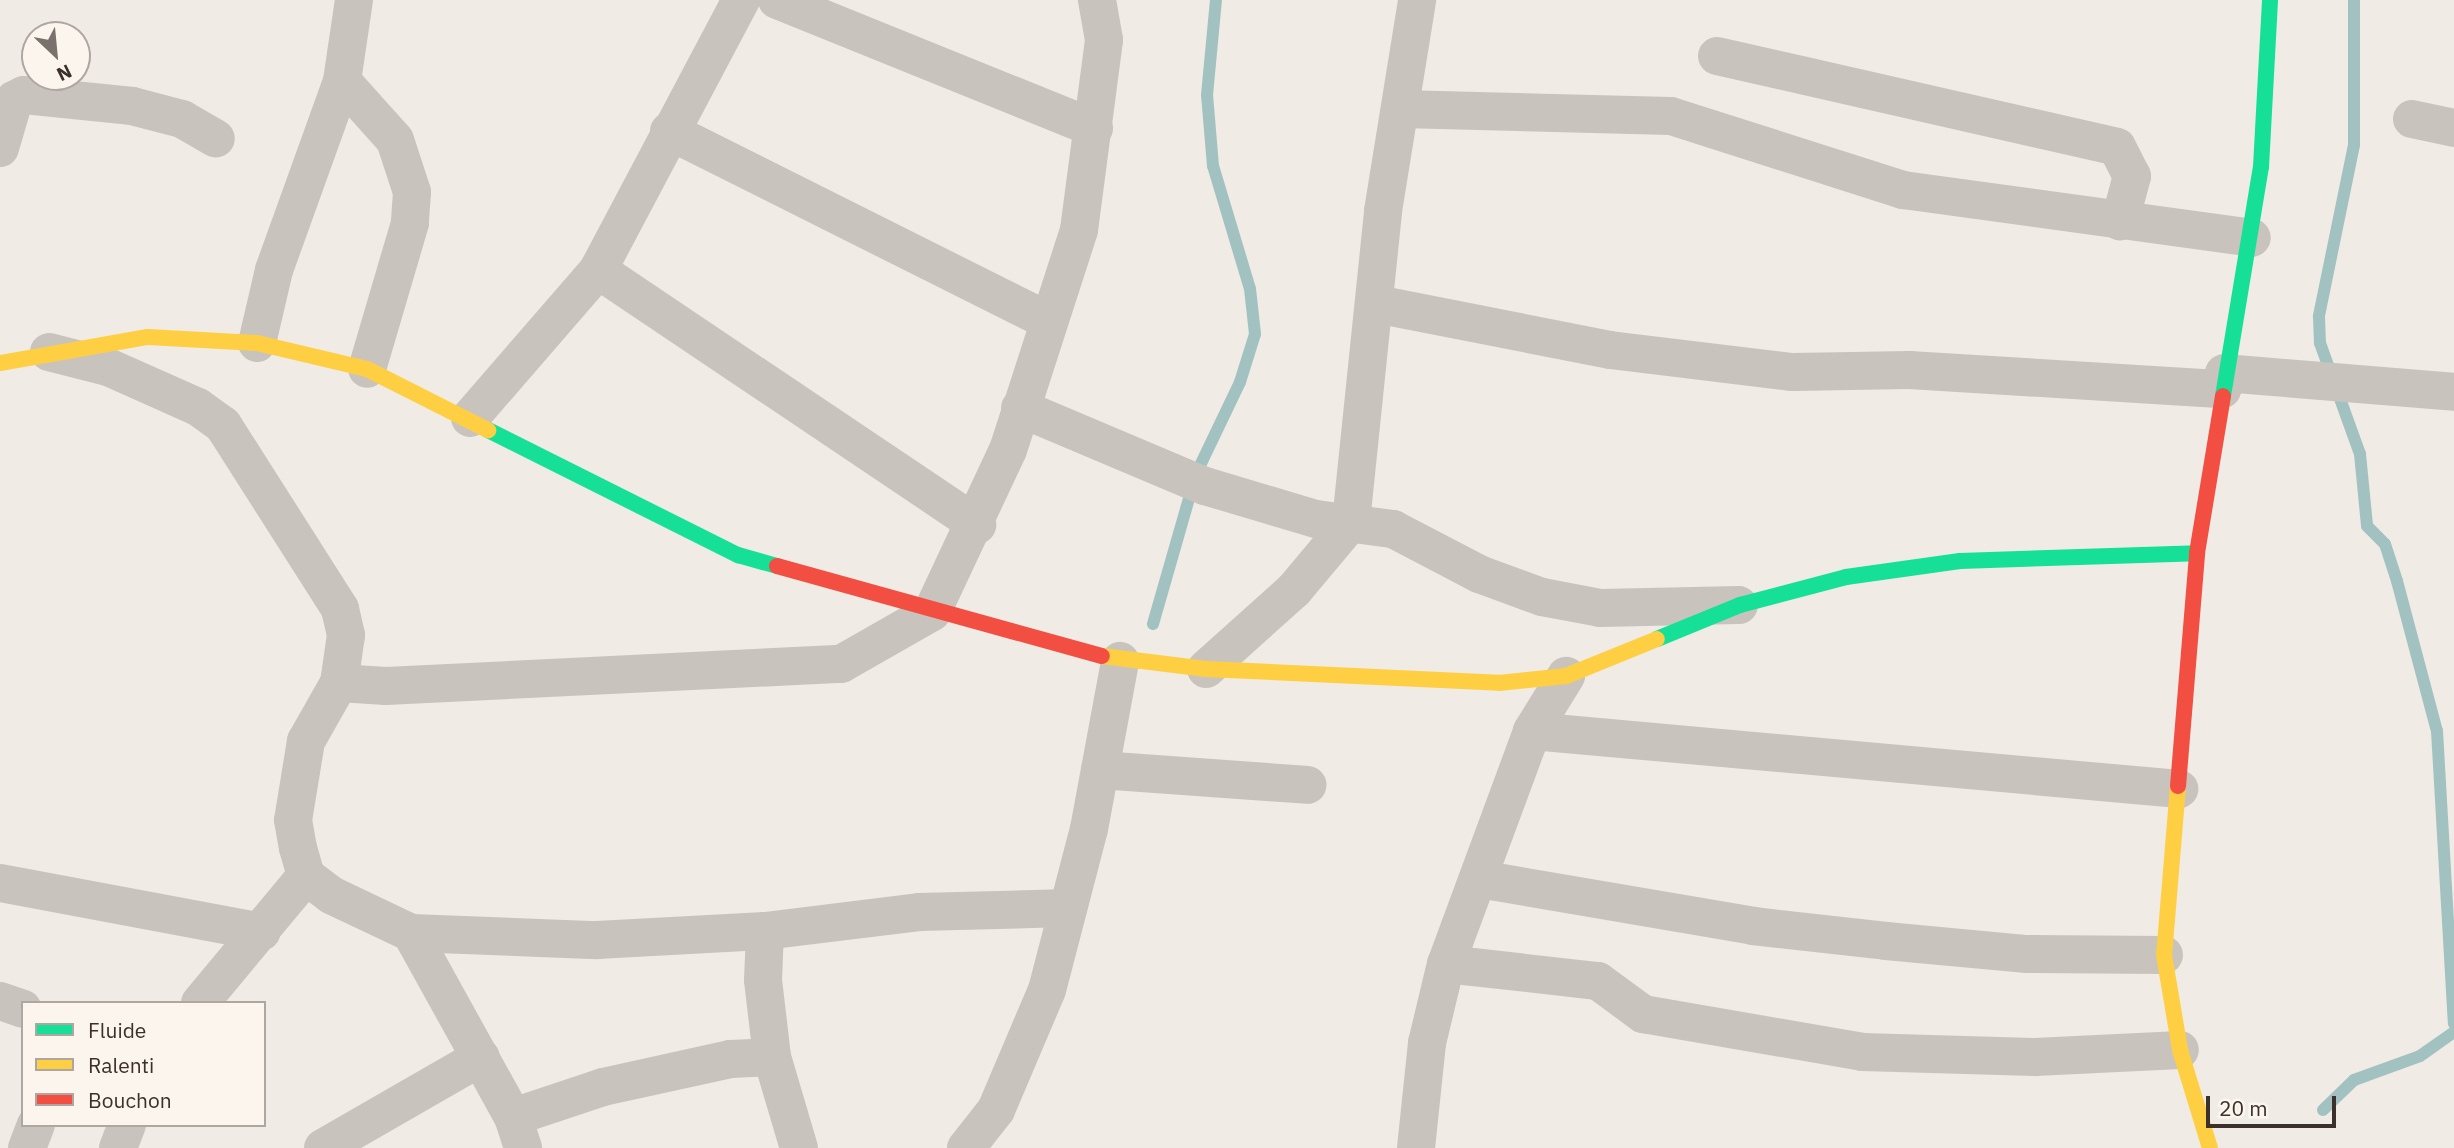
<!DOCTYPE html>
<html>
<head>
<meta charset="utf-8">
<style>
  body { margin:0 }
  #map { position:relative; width:2454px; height:1148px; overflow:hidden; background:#f0ebe5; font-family:"IBM Plex Sans",sans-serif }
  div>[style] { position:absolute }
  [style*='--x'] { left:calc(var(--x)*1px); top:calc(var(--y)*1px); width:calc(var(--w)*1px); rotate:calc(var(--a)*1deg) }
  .stream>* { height:12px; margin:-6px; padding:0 6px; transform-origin:6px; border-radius:6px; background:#a1c2c1 }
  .street>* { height:38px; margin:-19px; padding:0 19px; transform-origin:19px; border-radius:19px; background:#c9c3be }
  .fast>* { height:16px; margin:-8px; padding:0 8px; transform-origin:8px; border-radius:8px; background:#16e098 }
  .slow>* { height:16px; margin:-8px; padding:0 8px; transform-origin:8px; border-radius:8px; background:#ffcf43 }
  .jam>* { height:16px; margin:-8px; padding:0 8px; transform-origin:8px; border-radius:8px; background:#f24e42 }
  span { translate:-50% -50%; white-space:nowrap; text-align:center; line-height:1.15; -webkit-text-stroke:7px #fbf5ee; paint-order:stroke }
  .legend { position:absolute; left:21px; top:1001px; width:245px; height:126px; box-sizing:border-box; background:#fbf5ee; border:2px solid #aea6a0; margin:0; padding:9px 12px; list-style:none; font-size:21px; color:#3b302b }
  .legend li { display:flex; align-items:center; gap:14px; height:35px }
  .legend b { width:35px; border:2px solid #aea6a0 }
  .north { position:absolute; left:21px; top:21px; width:70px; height:70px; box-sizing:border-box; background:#fbf5ee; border:2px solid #aea6a0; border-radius:50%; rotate:154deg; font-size:19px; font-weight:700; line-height:28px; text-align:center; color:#3b302b }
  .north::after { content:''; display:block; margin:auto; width:24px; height:32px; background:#7a716c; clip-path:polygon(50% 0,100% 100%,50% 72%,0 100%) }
  .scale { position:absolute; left:2206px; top:1096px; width:130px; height:32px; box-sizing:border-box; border:4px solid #3b302b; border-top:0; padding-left:9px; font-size:21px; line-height:24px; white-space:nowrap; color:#3b302b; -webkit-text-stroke:5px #fbf5ee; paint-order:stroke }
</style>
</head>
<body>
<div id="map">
  <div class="stream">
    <i style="--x:2354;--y:0;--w:145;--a:90"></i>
    <i style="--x:2354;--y:145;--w:175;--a:101.6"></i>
    <i style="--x:2319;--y:316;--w:27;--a:88"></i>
    <i style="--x:2320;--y:343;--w:118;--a:70.2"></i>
    <i style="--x:2360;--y:454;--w:72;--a:84.4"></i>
    <i style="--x:2367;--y:526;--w:25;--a:45"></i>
    <i style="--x:2385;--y:544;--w:39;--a:72"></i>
    <i style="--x:2397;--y:581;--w:155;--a:75.1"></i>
    <i style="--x:2437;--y:731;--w:293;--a:86.7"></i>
    <i style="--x:1153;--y:624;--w:156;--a:-74"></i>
    <i style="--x:1196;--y:474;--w:102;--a:-64.4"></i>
    <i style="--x:1240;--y:382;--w:50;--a:-72.6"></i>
    <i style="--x:1255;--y:334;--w:45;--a:-96.3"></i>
    <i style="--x:1250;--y:289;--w:128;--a:-106.7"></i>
    <i style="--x:1213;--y:166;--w:71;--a:-94.8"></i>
    <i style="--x:1207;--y:95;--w:95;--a:-84.6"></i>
    <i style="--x:2323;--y:1110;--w:43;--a:-44.1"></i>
    <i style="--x:2354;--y:1080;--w:70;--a:-20"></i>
    <i style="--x:2420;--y:1056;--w:42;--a:-35.2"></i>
  </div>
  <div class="street">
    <i style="--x:777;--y:0;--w:342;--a:22"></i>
    <i style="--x:1717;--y:56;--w:410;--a:12.8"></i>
    <i style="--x:2117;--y:147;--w:33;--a:63"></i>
    <i style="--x:2132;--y:176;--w:47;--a:104.9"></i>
    <i style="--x:342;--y:81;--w:79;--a:48.1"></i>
    <i style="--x:395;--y:140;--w:55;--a:71.9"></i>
    <i style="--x:412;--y:192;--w:31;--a:94"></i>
    <i style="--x:410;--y:223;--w:152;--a:106.4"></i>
    <i style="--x:1401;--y:109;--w:270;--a:1.5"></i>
    <i style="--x:1671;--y:116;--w:244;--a:17.7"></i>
    <i style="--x:1903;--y:190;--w:352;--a:7.8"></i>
    <i style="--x:2412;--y:119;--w:43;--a:12.1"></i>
    <i style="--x:669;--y:131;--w:424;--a:26.6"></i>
    <i style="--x:0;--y:148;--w:50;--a:-73.7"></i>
    <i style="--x:14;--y:100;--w:11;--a:-27"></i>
    <i style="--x:24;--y:95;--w:109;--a:5.8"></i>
    <i style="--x:132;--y:106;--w:52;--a:14.6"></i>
    <i style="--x:182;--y:119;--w:39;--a:30"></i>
    <i style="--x:598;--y:270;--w:457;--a:33.9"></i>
    <i style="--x:1376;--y:304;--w:238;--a:11.1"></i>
    <i style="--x:1610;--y:350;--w:184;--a:6.9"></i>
    <i style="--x:1793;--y:372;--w:116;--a:-1"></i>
    <i style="--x:1909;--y:370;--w:314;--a:3.5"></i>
    <i style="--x:257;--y:343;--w:75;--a:-76.9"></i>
    <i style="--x:274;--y:270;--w:201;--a:-70.2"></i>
    <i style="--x:342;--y:81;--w:82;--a:-81.6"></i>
    <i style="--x:49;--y:352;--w:61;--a:14.3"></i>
    <i style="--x:108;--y:367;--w:98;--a:24"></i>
    <i style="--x:198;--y:407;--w:31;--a:36"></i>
    <i style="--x:223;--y:425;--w:218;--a:57.5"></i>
    <i style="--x:340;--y:609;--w:27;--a:77"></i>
    <i style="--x:346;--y:635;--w:49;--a:98.3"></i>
    <i style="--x:339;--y:683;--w:47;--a:3.7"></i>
    <i style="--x:386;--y:686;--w:456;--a:-2.8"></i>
    <i style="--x:841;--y:664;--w:105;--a:-29.7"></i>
    <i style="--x:932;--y:612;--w:179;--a:-64.9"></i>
    <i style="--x:1008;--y:450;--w:231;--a:-72.1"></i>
    <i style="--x:1079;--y:230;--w:192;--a:-82.5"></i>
    <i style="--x:1104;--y:40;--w:41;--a:-99.9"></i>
    <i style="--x:2224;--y:373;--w:231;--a:4.7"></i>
    <i style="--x:1020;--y:408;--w:201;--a:22.9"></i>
    <i style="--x:1205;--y:486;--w:116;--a:16.6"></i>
    <i style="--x:1316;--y:519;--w:78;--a:7.4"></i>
    <i style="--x:1393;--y:529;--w:97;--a:27.6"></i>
    <i style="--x:1479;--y:574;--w:67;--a:20.1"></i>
    <i style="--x:1542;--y:597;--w:59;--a:10.7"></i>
    <i style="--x:1600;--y:608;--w:139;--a:-1.2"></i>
    <i style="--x:470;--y:418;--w:196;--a:-49.1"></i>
    <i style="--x:598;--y:270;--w:306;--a:-62.1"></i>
    <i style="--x:1206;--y:669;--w:118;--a:-41.9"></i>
    <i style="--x:1294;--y:590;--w:89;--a:-50"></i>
    <i style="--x:1351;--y:522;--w:313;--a:-84.1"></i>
    <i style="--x:1383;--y:211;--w:214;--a:-80.8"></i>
    <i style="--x:339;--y:683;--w:67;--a:119.6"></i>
    <i style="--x:306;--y:741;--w:80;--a:99.3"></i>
    <i style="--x:293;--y:820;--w:28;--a:80"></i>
    <i style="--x:298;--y:848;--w:29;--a:74"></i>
    <i style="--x:306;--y:876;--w:31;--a:37"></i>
    <i style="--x:331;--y:895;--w:89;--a:25.4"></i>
    <i style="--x:411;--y:933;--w:186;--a:2.2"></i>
    <i style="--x:597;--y:940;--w:168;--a:-3.1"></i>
    <i style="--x:765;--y:931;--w:155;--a:-7"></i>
    <i style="--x:919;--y:912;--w:149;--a:-1.5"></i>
    <i style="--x:1532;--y:731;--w:650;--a:5.12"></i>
    <i style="--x:1100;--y:770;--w:208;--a:4.1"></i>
    <i style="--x:1479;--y:879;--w:278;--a:9.7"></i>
    <i style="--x:1753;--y:926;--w:134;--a:6.4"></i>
    <i style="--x:1886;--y:941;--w:142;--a:5.3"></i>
    <i style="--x:2027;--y:954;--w:137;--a:0.4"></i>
    <i style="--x:0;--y:883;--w:266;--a:10.6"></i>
    <i style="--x:765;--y:931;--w:49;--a:92.3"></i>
    <i style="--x:763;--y:980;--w:78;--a:83.3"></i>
    <i style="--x:772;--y:1057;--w:95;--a:73.5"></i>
    <i style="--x:411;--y:933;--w:210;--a:61"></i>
    <i style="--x:513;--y:1117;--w:33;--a:72"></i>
    <i style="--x:1446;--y:964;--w:153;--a:6.4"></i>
    <i style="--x:1598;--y:981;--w:56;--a:36.3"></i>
    <i style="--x:1643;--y:1014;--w:222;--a:9.8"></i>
    <i style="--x:1862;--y:1052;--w:173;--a:1.7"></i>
    <i style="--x:2035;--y:1057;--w:145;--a:-2.8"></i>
    <i style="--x:0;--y:1001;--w:24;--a:19"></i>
    <i style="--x:200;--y:1003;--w:165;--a:-50.2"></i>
    <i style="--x:513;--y:1117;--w:95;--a:-18.4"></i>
    <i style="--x:603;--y:1087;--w:130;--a:-12.4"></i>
    <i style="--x:730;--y:1059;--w:42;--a:-2.7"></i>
    <i style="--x:27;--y:1148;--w:25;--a:-69"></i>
    <i style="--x:118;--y:1148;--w:25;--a:-69"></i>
    <i style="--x:323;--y:1148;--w:182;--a:-29.9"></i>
    <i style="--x:966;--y:1148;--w:48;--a:-51.7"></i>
    <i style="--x:996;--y:1110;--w:130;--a:-67"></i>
    <i style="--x:1047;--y:990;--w:166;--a:-75.4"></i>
    <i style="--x:1089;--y:829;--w:171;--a:-79.5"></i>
    <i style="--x:1416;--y:1148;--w:106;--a:-84"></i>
    <i style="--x:1427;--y:1043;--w:81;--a:-76.5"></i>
    <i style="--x:1446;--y:964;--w:248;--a:-69.7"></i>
    <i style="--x:1532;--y:731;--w:65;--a:-58.3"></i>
  </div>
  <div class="fast">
    <i style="--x:2223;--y:396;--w:232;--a:-80.6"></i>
    <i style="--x:2261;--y:167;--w:167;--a:-86.9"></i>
    <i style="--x:488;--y:430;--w:280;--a:26.6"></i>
    <i style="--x:738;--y:555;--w:41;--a:15.8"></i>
    <i style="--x:1657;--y:639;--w:90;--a:-22.3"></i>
    <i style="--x:1740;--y:605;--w:110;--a:-14.8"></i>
    <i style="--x:1846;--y:577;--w:115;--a:-8"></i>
    <i style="--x:1960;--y:561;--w:237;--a:-1.9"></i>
  </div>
  <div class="slow">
    <i style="--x:0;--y:363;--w:150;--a:-10"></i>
    <i style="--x:148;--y:337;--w:109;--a:3.2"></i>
    <i style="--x:257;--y:343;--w:113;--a:13.3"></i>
    <i style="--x:367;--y:369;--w:136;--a:26.8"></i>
    <i style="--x:1102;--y:656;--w:105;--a:7.1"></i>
    <i style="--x:1206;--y:669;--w:293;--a:2.7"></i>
    <i style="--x:1499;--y:683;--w:67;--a:-6"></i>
    <i style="--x:1566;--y:676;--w:98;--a:-22.1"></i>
    <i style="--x:2178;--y:786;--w:170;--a:94.7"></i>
    <i style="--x:2164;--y:955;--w:96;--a:80.4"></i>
    <i style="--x:2180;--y:1050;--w:102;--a:73"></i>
  </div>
  <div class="jam">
    <i style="--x:777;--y:566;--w:337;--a:15.5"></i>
    <i style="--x:2178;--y:786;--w:234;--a:-85.3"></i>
    <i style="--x:2197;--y:553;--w:159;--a:-80.6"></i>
  </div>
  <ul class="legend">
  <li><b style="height:9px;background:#16e098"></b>Fluide</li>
  <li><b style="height:9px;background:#ffcf43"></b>Ralenti</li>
  <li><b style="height:9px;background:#f24e42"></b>Bouchon</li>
  </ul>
  <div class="north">N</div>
  <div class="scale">20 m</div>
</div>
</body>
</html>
